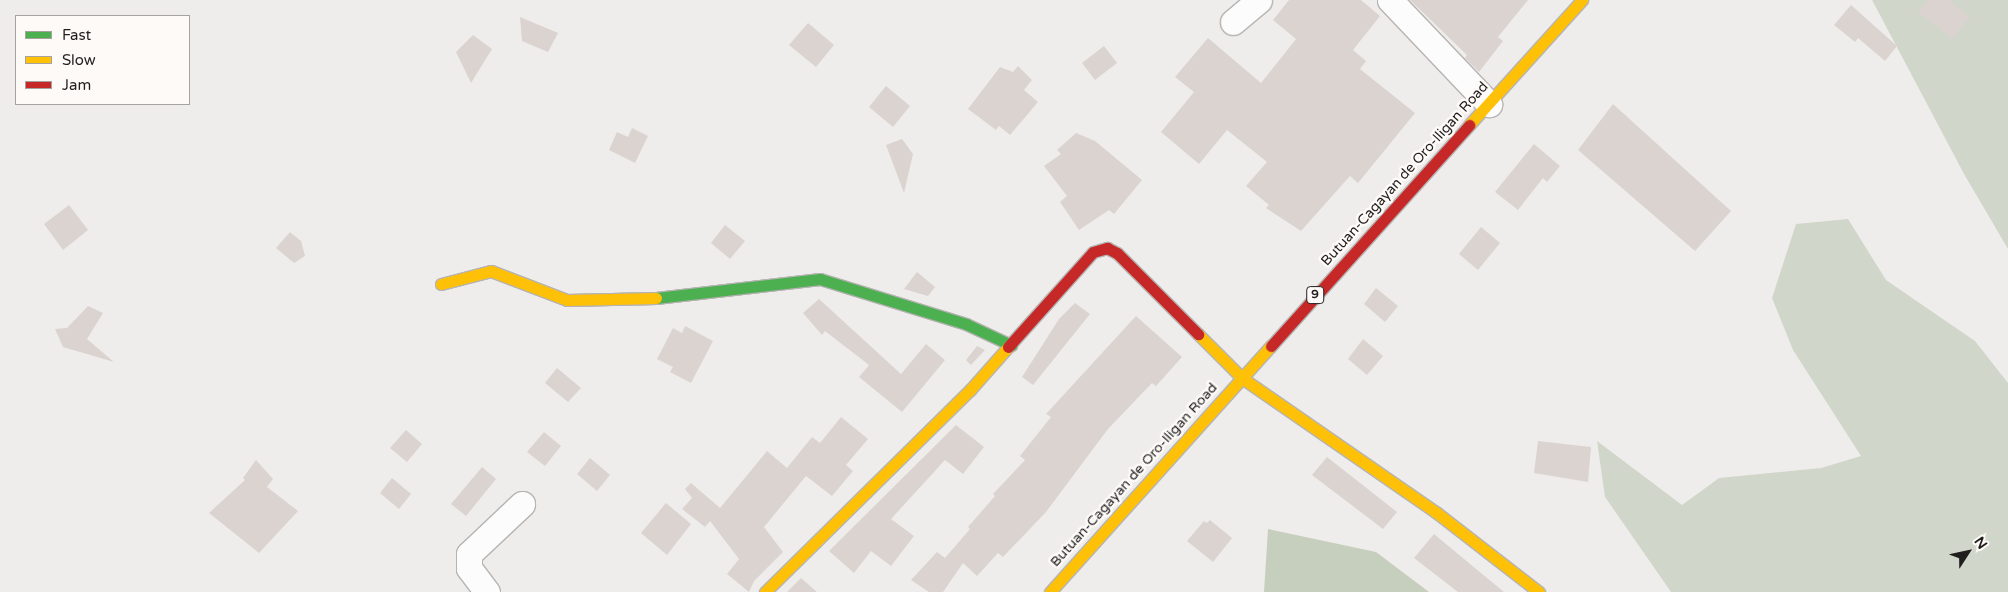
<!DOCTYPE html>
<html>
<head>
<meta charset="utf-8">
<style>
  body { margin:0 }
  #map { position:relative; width:2008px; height:592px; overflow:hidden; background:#efedeb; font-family:"Varela Round",sans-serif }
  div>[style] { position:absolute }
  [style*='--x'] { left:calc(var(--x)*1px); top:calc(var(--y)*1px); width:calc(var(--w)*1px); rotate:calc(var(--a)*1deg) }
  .green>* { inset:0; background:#d1d6ca }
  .forest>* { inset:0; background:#c6cebd }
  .building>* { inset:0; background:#dad3cf }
  .roads { filter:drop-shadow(1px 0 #b6b4b3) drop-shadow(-1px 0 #b6b4b3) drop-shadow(0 1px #b6b4b3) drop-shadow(0 -1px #b6b4b3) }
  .street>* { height:25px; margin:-12.5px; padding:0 12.5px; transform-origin:12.5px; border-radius:12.5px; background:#fdfcfc }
  .fast>* { height:11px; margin:-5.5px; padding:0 5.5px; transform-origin:5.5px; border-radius:5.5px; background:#4caf50 }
  .slow>* { height:11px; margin:-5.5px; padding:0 5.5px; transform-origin:5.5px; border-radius:5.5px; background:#ffc107 }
  .jam>* { height:11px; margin:-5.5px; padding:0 5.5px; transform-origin:5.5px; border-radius:5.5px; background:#c62828 }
  span { translate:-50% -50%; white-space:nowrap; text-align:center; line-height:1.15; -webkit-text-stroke:5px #fdfaf7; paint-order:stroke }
  .shield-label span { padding:1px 4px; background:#fdfaf7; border:1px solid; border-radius:4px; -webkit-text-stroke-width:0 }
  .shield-label { font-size:12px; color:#201f1e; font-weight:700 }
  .street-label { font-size:14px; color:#201f1e }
  .legend { position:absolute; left:15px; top:15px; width:175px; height:90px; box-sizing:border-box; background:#fdfaf7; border:1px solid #a5a2a0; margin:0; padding:6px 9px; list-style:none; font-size:15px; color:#201f1e }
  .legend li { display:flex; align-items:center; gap:10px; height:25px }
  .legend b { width:25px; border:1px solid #a5a2a0 }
  .north { position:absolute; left:1943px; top:527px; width:50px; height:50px; -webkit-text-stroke:4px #fdfaf7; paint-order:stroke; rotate:55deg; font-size:14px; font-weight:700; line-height:20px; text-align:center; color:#201f1e }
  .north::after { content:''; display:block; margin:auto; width:18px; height:22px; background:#201f1e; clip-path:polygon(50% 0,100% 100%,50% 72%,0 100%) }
</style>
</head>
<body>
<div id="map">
  <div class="green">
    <i style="clip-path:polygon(1872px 0,2008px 0,2008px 249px,1964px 174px)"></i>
    <i style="clip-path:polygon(1848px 219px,1886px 280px,1975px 341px,2008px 383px,2008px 592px,1671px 592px,1605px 497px,1597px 441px,1682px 505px,1719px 478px,1821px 468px,1861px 456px,1793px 350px,1772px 298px,1796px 224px)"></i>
  </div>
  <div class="forest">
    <i style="clip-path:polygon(1268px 529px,1376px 552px,1429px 592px,1264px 592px)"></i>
  </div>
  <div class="building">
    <i style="clip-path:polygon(1289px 0,1361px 0,1380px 16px,1353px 50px,1366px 61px,1360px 69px,1415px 113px,1358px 183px,1350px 176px,1301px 231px,1266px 208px,1269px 205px,1246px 186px,1267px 162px,1227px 130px,1199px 164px,1161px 132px,1194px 92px,1175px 77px,1208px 38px,1261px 83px,1296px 39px,1273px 20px)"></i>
    <i style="clip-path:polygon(1410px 0,1528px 0,1498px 37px,1503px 41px,1479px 72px,1465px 58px,1467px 55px)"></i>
    <i style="clip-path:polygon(1928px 0,1949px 0,1970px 17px,1952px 39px,1918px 12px)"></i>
    <i style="clip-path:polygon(1851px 5px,1897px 46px,1885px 61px,1858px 38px,1855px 42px,1834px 25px)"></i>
    <i style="clip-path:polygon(520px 17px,558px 33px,548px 52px,522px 41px)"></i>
    <i style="clip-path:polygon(808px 23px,834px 45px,816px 67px,789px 45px)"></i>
    <i style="clip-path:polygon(473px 35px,492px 49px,471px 83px,456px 52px)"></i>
    <i style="clip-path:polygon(1104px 46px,1117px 63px,1095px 80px,1082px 63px)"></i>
    <i style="clip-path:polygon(1018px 66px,1032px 80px,1024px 90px,1038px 102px,1010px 135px,999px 126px,996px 130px,968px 109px,1000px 67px,1013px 72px)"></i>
    <i style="clip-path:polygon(886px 86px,910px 106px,893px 127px,869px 107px)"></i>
    <i style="clip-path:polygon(1613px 104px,1731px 211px,1695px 251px,1578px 150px)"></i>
    <i style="clip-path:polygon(632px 128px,648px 136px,635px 163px,609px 150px,617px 132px,628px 137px)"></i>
    <i style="clip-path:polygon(1076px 133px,1095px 141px,1142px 180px,1114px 214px,1109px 210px,1079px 230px,1060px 202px,1067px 196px,1044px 166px,1061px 154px,1057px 150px)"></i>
    <i style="clip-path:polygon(902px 139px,913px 154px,904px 193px,886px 145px)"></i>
    <i style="clip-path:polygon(1534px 144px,1560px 166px,1547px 182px,1543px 178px,1518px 210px,1495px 192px)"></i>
    <i style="clip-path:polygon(69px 205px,88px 230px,63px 250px,44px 224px)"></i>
    <i style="clip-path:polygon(725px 225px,745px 241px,730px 259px,711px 243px)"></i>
    <i style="clip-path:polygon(1481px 227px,1500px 243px,1478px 270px,1459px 254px)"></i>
    <i style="clip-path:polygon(290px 232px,301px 241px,305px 256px,294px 263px,276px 248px)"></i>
    <i style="clip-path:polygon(917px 272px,935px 287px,928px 296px,904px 289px)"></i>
    <i style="clip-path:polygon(1376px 288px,1398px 306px,1385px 322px,1364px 304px)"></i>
    <i style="clip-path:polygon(819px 299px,901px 374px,926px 344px,945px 360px,902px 412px,859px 377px,869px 365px,825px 331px,822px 335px,803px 313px)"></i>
    <i style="clip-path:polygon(1075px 303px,1090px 314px,1033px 385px,1022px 377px,1059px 319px)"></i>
    <i style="clip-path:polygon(88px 306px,103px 313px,87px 339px,114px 362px,63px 347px,55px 329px,67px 328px)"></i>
    <i style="clip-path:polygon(1136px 316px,1182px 357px,1156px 386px,1152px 383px,1108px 429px,1046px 512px,1003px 557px,998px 553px,977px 576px,963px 563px,943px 592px,929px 592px,911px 580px,937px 552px,945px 558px,970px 529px,968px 527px,995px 496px,993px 494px,1025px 460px,1020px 456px,1051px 417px,1046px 414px)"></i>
    <i style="clip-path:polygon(685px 326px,713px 341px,691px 383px,670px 372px,673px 367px,657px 359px,673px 328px,682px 333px)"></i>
    <i style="clip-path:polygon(1363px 339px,1383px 356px,1367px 375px,1348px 359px)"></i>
    <i style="clip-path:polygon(977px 346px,985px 350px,971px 365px,966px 360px)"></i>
    <i style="clip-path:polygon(557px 368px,581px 388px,568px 402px,545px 383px)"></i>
    <i style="clip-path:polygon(841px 417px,868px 439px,846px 465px,853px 471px,832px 496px,806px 476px,764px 527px,783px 552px,754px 581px,749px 592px,727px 574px,739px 559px,710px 521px,705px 527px,682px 509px,692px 498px,685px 489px,691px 483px,720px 508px,767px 451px,787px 468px,812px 437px,820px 443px)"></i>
    <i style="clip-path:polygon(956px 425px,984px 447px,963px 474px,945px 460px,891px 519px,914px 536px,891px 566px,871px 551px,854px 573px,829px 551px)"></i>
    <i style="clip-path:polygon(406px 430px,422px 444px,407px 462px,390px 448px)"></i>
    <i style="clip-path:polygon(544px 432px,561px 446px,545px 466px,527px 452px)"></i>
    <i style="clip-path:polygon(1538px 441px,1591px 447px,1588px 482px,1534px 473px)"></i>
    <i style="clip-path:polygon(1327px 457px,1397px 512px,1383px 529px,1312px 475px)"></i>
    <i style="clip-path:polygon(590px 458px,610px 475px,597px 491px,577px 474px)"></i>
    <i style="clip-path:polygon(256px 460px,273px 479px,267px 487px,298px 511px,259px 553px,209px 513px,245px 480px,243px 478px)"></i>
    <i style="clip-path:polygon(482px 467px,496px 479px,466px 516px,451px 504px)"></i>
    <i style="clip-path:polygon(392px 478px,411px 494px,399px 509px,380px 493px)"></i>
    <i style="clip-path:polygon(666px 503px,691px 524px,667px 555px,641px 533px)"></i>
    <i style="clip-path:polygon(1210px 520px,1232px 538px,1213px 562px,1187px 541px,1204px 521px,1207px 523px)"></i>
    <i style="clip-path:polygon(1434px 534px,1452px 549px,1504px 592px,1458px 592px,1414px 558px)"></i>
    <i style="clip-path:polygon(801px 578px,817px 592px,787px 592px)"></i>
  </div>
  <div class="roads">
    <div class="street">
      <i style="--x:1390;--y:0;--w:144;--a:46.4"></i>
      <i style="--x:1233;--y:22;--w:34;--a:-40"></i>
      <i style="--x:487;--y:592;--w:30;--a:-127"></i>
      <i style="--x:469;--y:568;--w:14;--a:-90"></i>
      <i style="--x:469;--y:554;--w:73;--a:-43.3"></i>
    </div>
    <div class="fast">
      <i style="--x:656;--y:298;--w:165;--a:-6.6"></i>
      <i style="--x:820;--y:279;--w:153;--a:17.1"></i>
      <i style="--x:966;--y:324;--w:50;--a:25"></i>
    </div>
    <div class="slow">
      <i style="--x:1469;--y:125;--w:169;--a:-47.9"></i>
      <i style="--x:441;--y:284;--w:52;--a:-14.6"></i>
      <i style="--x:491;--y:271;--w:81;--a:20.9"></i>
      <i style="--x:567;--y:300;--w:89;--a:-1.3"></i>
      <i style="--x:1198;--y:334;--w:62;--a:45"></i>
      <i style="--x:1242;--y:378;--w:237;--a:34.7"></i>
      <i style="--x:1437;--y:513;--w:129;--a:37.8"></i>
      <i style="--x:765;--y:592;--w:288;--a:-44.6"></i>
      <i style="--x:970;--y:390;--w:57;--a:-48.5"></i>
      <i style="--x:1050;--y:592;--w:331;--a:-48.1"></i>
    </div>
    <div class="jam">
      <i style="--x:1271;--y:346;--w:297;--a:-48.1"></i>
      <i style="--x:1008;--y:347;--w:127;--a:-48.2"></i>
      <i style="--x:1093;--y:252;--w:15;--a:-16"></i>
      <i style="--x:1107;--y:248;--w:11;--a:27"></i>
      <i style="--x:1117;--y:253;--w:115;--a:45"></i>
    </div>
  </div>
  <div class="shield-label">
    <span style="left:1315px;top:295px">9</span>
  </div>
  <div class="street-label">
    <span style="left:1405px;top:174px;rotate:-48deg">Butuan-Cagayan de Oro-Iligan Road</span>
    <span style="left:1134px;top:475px;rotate:-48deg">Butuan-Cagayan de Oro-Iligan Road</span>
  </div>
  <ul class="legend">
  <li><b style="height:6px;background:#4caf50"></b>Fast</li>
  <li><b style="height:6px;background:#ffc107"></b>Slow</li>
  <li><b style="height:6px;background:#c62828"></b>Jam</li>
  </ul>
  <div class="north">N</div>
</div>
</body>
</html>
